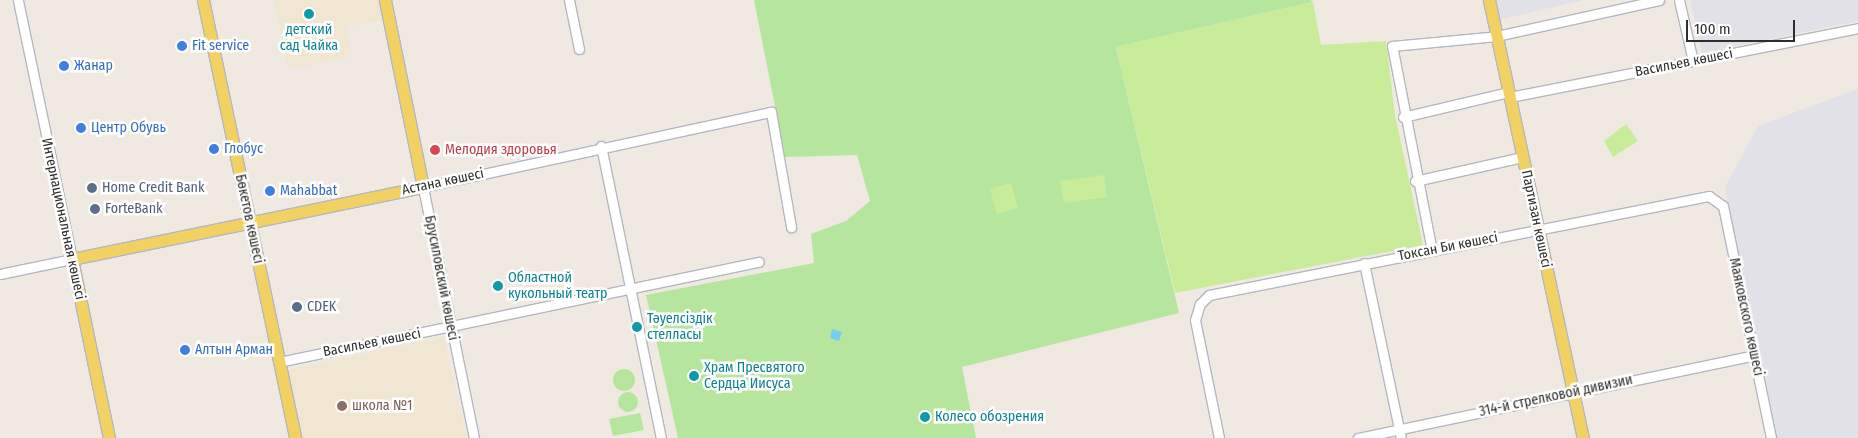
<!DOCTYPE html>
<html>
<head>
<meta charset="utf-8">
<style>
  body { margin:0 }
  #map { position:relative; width:1858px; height:438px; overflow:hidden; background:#efe9e1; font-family:"Fira Sans Condensed",sans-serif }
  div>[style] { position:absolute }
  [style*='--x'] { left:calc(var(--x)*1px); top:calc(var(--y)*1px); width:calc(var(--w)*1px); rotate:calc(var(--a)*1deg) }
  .industrial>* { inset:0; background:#e3e1e8 }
  .education>* { inset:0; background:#f0e6d1 }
  .green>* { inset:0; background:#b6e59e }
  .round { border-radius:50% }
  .pitch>* { inset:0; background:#c9ec9a }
  .water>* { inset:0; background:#75cff0 }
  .roads { filter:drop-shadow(1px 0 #b4b7c1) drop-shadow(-1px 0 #b4b7c1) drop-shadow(0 1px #b4b7c1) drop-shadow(0 -1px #b4b7c1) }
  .minor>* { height:9px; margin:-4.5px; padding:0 4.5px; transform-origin:4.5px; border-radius:4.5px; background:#fff }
  .major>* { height:11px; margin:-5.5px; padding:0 5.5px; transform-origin:5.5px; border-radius:5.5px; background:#f2d163 }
  .dots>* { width:14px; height:14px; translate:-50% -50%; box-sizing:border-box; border:2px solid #fff; border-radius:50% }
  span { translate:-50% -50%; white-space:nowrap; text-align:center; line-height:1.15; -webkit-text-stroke:5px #fff; paint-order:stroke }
  .culture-label { font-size:14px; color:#0d838f }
  .left { translate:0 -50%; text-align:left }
  .shop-label { font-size:14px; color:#366cbe }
  .street-label { font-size:14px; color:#2e2e2e }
  .health-label { font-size:14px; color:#be3a42 }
  .service-label { font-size:14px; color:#4e5e75 }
  .education-label { font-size:14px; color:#785e54 }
  .scale { position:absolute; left:1686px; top:20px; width:109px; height:22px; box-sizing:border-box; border:2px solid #2e2e2e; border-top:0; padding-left:6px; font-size:15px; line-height:18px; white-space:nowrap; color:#2e2e2e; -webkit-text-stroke:4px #fff; paint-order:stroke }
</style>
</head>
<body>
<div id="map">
  <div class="industrial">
    <i style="clip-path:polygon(1495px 0,1583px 0,1499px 20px)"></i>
    <i style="clip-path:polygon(1690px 0,1858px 0,1858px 21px,1702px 53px)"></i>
    <i style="clip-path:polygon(1858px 89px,1858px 438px,1775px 438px,1725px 187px,1758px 126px)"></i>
  </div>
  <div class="education">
    <i style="clip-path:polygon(274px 0,380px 0,384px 20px,346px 26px,352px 56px,289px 69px)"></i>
    <i style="clip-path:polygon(444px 337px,466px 438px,302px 438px,287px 370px)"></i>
  </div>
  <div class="green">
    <i style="clip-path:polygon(754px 0,1310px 0,1313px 2px,1116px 47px,1179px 313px,962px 367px,976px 438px,678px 438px,646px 295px,814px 263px,811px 234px,846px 221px,870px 201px,857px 155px,785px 157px)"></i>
    <i class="round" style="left:613px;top:369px;width:22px;height:22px"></i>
    <i class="round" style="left:618px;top:392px;width:20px;height:20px"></i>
    <i style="clip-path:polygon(640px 413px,644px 430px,613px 436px,609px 419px)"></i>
  </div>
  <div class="pitch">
    <i style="clip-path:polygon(1313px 2px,1321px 45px,1386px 41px,1395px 115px,1423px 245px,1175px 293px,1116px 47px)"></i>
    <i style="clip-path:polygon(1626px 124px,1638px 141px,1613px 157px,1604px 141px)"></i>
    <i style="clip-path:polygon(1104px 175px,1107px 197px,1064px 203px,1060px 181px)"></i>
    <i style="clip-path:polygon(1011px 183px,1018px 208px,997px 214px,990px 189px)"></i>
  </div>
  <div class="water">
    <i style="clip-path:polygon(832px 329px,842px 332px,839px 341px,830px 338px)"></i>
  </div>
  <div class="roads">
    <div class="minor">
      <i style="--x:569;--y:0;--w:50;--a:78.5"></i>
      <i style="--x:1679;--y:0;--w:63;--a:77.1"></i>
      <i style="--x:1510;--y:97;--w:355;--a:-11.2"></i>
      <i style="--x:1403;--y:117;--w:109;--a:-13.3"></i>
      <i style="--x:601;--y:146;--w:298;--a:78.4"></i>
      <i style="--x:1415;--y:181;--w:110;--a:-12.6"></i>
      <i style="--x:1432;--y:251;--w:209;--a:-101"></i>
      <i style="--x:1392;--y:46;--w:105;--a:-5.4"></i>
      <i style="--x:1497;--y:36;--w:166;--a:-12.5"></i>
      <i style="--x:1364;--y:263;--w:179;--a:78.1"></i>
      <i style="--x:0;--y:274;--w:74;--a:-11.8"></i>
      <i style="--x:72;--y:259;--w:265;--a:-101.8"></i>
      <i style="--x:279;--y:362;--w:490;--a:-11.8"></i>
      <i style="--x:474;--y:438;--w:256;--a:-101.5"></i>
      <i style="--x:423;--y:187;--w:356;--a:-12.2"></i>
      <i style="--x:771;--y:112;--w:117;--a:80.1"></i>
      <i style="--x:1219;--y:438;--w:120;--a:-101.5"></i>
      <i style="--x:1195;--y:320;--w:17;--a:-73"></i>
      <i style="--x:1200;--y:304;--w:13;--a:-45"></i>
      <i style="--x:1209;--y:295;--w:510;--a:-11.2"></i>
      <i style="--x:1709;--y:196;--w:17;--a:36"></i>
      <i style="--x:1723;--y:206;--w:237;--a:78.3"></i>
      <i style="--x:1358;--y:438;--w:405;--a:-11.8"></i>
    </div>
    <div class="major">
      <i style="--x:203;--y:0;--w:448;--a:78.1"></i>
      <i style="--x:1489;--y:0;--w:448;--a:77.9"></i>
      <i style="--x:109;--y:438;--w:183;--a:-101.7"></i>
      <i style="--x:72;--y:259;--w:358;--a:-11.6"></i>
      <i style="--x:423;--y:187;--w:191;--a:-101.5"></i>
    </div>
  </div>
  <div class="dots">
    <i style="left:309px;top:14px;background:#0f9aa8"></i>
    <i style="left:182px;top:46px;background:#3f7fe0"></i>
    <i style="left:64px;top:66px;background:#3f7fe0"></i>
    <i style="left:81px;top:128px;background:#3f7fe0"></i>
    <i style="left:214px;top:149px;background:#3f7fe0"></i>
    <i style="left:435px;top:150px;background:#e0444e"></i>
    <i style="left:92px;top:188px;background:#5c6f8a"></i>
    <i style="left:270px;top:191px;background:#3f7fe0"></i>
    <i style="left:95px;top:209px;background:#5c6f8a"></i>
    <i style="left:498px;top:286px;background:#0f9aa8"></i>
    <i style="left:297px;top:307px;background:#5c6f8a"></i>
    <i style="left:637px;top:327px;background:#0f9aa8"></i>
    <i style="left:185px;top:350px;background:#3f7fe0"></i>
    <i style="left:694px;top:376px;background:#0f9aa8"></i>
    <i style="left:342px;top:406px;background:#8d6e63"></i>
    <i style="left:925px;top:417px;background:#0f9aa8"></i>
  </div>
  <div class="culture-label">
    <span style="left:309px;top:38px">детский<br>сад Чайка</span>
    <span class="left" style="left:508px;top:286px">Областной<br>кукольный театр</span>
    <span class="left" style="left:647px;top:327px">Тәуелсіздік<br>стелласы</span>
    <span class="left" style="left:704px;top:376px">Храм Пресвятого<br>Сердца Иисуса</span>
    <span class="left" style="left:935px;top:417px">Колесо обозрения</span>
  </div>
  <div class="shop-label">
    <span class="left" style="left:192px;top:46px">Fit service</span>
    <span class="left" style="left:74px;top:66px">Жанар</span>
    <span class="left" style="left:91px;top:128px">Центр Обувь</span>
    <span class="left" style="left:224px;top:149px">Глобус</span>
    <span class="left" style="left:280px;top:191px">Mahabbat</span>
    <span class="left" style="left:195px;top:350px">Алтын Арман</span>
  </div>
  <div class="street-label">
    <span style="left:1684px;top:63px;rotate:-11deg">Васильев көшесі</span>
    <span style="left:443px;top:182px;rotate:-12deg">Астана көшесі</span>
    <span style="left:63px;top:219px;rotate:78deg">Интернациональная көшесі</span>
    <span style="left:249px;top:219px;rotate:78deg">Бөкетов көшесі</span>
    <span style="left:1536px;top:219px;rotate:78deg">Партизан көшесі</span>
    <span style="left:1448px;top:247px;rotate:-11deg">Токсан Би көшесі</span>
    <span style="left:441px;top:278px;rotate:79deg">Брусиловский көшесі</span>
    <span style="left:1746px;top:317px;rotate:78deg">Маяковского көшесі</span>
    <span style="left:372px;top:343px;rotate:-11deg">Васильев көшесі</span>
    <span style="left:1556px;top:396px;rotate:-12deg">314-й стрелковой дивизии</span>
  </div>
  <div class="health-label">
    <span class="left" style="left:445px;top:150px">Мелодия здоровья</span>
  </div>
  <div class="service-label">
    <span class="left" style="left:102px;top:188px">Home Credit Bank</span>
    <span class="left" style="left:105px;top:209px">ForteBank</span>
    <span class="left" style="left:307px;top:307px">CDEK</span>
  </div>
  <div class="education-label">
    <span class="left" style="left:352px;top:406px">школа №1</span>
  </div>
  <div class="scale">100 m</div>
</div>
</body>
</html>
